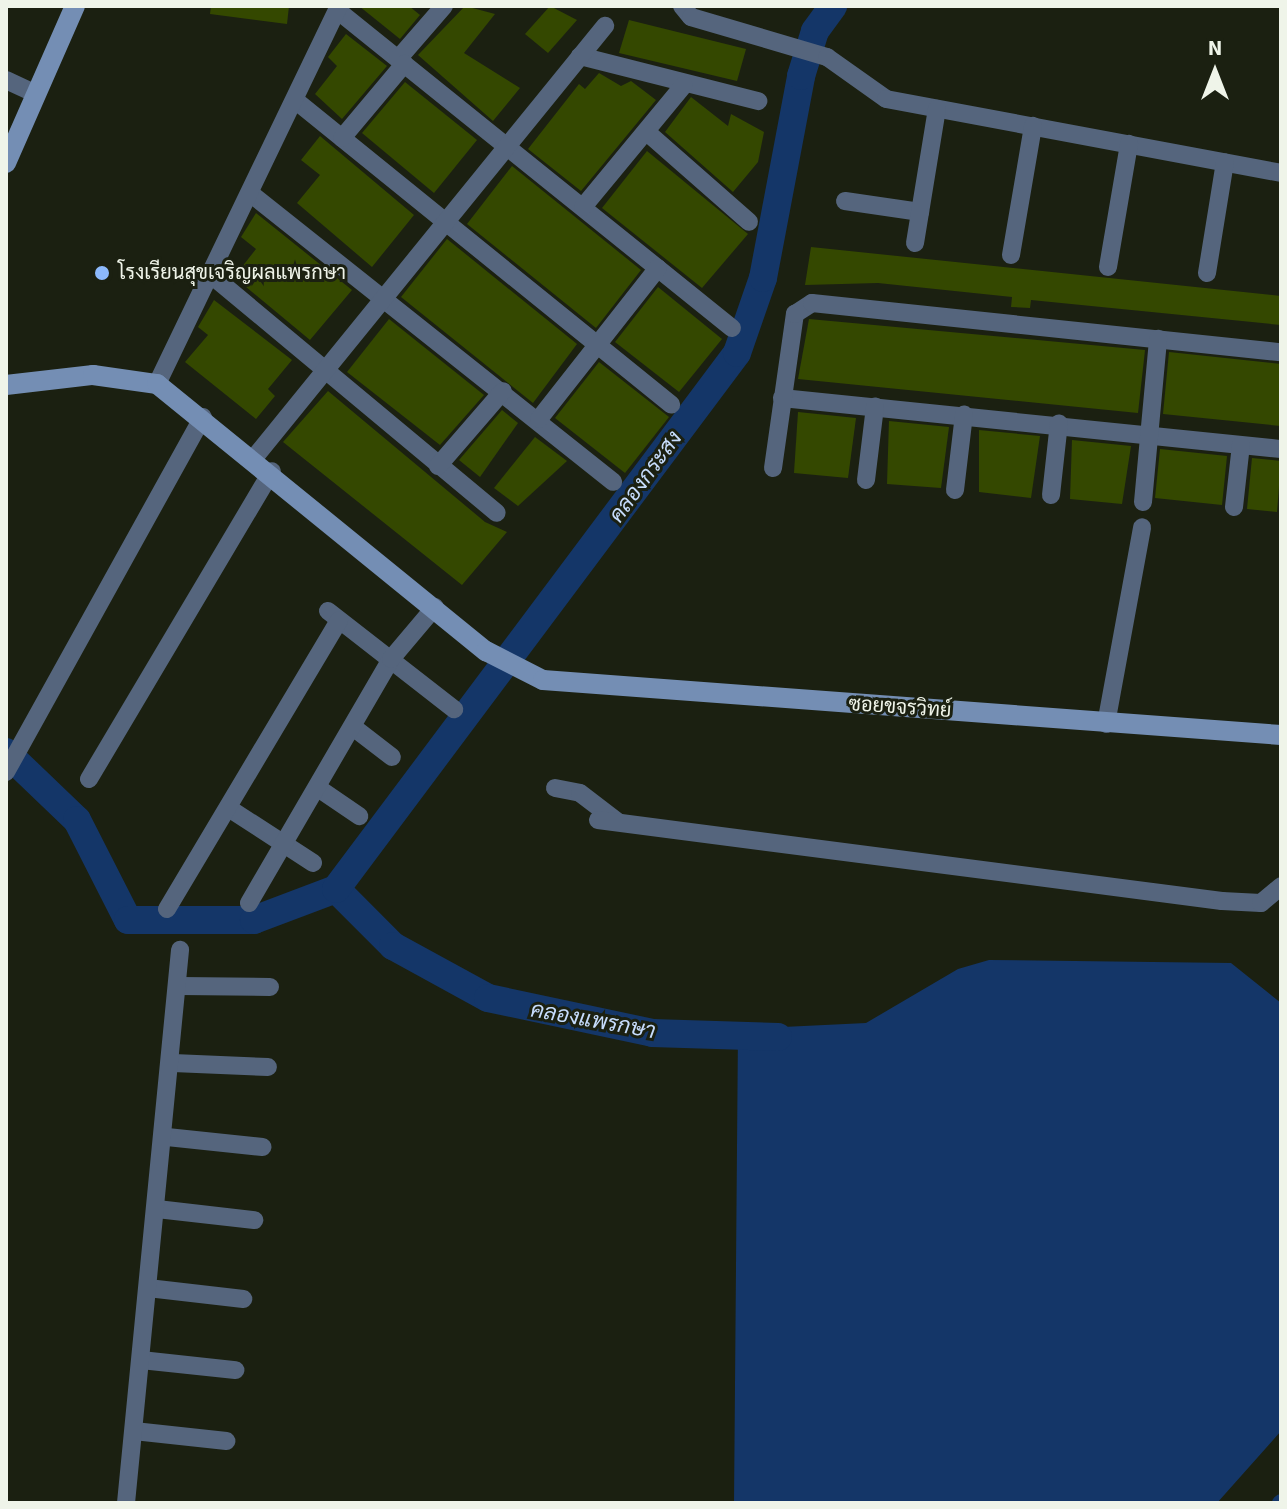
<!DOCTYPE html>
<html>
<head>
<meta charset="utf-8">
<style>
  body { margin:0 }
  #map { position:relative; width:1287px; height:1509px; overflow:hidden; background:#1b2011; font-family:"Source Sans 3",Sarabun,sans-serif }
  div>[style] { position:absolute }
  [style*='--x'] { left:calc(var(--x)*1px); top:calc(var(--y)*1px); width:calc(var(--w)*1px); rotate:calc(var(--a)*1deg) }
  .water>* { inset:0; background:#143668 }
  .canal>* { height:16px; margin:-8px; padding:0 8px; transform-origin:8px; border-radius:8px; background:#143668 }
  .river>* { height:28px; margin:-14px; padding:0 14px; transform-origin:14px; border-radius:14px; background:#143668 }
  .building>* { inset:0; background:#344800 }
  .street>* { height:18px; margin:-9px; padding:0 9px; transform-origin:9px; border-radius:9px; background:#55657d }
  .secondary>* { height:20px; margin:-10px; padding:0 10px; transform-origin:10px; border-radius:10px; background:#748eb4 }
  .dots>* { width:22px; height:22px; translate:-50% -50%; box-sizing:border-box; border:4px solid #1b2011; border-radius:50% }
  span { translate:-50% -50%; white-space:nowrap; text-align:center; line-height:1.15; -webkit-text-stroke:6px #1b2011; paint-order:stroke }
  .poi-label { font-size:20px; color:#eff4e9 }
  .left { translate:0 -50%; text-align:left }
  .street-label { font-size:20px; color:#eff4e9 }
  .water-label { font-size:22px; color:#c6dcfc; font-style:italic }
  .frame { position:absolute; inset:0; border:8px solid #eff4e9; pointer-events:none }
  .north { position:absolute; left:1175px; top:32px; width:80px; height:80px; -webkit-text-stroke:6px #1b2011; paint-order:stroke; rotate:0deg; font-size:22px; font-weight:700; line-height:32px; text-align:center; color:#eff4e9 }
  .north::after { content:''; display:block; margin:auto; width:28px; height:36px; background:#eff4e9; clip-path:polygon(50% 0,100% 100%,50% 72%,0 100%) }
</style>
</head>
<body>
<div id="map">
  <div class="water">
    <i style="clip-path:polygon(989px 960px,1231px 963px,1281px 1003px,1281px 1431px,1217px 1503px,734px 1503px,738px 1029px,866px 1023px,958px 969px)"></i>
  </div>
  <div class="canal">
    <i style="--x:1280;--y:1503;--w:1;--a:-45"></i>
  </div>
  <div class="river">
    <i style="--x:6;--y:752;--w:98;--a:43.8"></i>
    <i style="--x:77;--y:820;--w:112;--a:63"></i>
    <i style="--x:128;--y:920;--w:126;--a:0"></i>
    <i style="--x:254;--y:920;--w:88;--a:-20.7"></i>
    <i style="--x:336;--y:889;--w:81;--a:45"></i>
    <i style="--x:393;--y:946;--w:108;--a:28.7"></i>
    <i style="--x:488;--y:998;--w:168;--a:12"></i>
    <i style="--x:652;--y:1033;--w:126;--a:1.8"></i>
    <i style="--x:336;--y:889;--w:669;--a:-53.2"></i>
    <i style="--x:737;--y:353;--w:79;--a:-70.9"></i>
    <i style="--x:763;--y:278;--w:206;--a:-79.3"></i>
    <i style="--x:801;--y:76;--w:47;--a:-72.7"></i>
    <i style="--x:815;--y:31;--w:31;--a:-54"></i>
  </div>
  <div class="building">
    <i style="clip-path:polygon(211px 6px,289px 6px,287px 24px,210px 14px)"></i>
    <i style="clip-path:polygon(359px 6px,409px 6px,420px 15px,400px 39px)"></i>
    <i style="clip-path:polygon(465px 6px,495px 14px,464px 53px,520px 88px,493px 121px,418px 55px)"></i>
    <i style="clip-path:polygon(550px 6px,577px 20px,548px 53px,525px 34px)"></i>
    <i style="clip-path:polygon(629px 20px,746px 49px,737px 81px,619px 53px)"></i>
    <i style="clip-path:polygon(346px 34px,387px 66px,342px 119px,315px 94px,337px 66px,328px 57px)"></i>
    <i style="clip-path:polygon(599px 73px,621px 86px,631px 81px,656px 100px,581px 191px,528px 149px,579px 84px,585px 89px)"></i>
    <i style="clip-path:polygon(405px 82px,477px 140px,434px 193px,362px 133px)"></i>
    <i style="clip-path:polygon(691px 97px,728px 126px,731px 114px,764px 132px,758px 162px,733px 192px,665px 132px)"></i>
    <i style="clip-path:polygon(320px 136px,414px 215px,372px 267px,297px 203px,320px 175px,301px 160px)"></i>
    <i style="clip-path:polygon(647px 151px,748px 234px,702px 288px,602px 208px)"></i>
    <i style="clip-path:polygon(512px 166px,641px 270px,596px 328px,467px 224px)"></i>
    <i style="clip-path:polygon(256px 213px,352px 290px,310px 340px,234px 277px,256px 249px,241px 237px)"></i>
    <i style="clip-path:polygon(447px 239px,577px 344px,533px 403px,401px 297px)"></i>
    <i style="clip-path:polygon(811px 247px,1281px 296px,1281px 325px,1031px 300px,1030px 308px,1011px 307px,1012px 297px,878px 283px,805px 285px)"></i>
    <i style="clip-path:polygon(658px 287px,722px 339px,679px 392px,615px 342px)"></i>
    <i style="clip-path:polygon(214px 300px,292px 360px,268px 389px,275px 396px,256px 419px,185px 362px,208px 335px,198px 327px)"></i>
    <i style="clip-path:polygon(389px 319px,484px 395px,440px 445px,347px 372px)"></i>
    <i style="clip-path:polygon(809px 319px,1145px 350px,1138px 413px,798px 379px)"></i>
    <i style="clip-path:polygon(1169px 352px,1281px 364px,1281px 426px,1163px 414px)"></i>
    <i style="clip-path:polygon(599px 362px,669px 417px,625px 473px,555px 418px)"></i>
    <i style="clip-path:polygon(328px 391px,485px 522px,507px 532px,462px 585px,283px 442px)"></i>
    <i style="clip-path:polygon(502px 410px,518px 423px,480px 477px,459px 460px)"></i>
    <i style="clip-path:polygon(798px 412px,856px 418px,848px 478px,794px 473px)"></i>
    <i style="clip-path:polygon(889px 421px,949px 427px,941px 488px,887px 484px)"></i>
    <i style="clip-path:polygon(979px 430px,1040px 436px,1031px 498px,979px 492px)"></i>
    <i style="clip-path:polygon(535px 437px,567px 461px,518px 506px,494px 488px)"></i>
    <i style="clip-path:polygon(1072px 440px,1131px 446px,1122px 504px,1070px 499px)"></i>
    <i style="clip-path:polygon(1160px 449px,1227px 456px,1222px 505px,1155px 498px)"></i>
    <i style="clip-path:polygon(1252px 458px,1281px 461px,1277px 512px,1247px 509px)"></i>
  </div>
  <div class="street">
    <i style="--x:682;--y:6;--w:14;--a:51"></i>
    <i style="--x:691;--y:17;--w:142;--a:16.4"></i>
    <i style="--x:827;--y:57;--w:72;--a:35.4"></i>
    <i style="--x:886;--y:99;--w:402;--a:10.6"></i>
    <i style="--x:337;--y:10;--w:507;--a:38.84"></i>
    <i style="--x:580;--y:56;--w:184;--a:14.2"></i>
    <i style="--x:398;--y:59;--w:70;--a:-49"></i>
    <i style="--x:6;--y:80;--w:33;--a:25"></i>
    <i style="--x:295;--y:100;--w:484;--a:39"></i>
    <i style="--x:649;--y:134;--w:133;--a:41.3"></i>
    <i style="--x:342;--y:138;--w:97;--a:-50"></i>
    <i style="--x:250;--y:193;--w:464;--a:38.5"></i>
    <i style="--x:845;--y:201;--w:76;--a:8.3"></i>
    <i style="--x:583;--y:207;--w:158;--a:-50.4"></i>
    <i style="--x:915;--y:243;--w:136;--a:-80.7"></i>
    <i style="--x:1011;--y:255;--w:131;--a:-80.3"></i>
    <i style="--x:1108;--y:267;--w:125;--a:-80.3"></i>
    <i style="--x:1207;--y:273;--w:112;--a:-80.8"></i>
    <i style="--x:210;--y:274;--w:373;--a:39.8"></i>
    <i style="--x:157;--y:384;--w:420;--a:-64.3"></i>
    <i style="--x:782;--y:398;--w:502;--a:5.84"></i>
    <i style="--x:539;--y:419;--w:192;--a:-51.8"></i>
    <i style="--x:254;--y:458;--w:557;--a:-50.91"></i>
    <i style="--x:438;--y:466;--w:99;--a:-49.1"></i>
    <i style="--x:773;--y:468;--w:156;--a:-81.9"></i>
    <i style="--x:795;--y:314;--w:20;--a:-33"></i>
    <i style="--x:812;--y:303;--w:472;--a:6"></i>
    <i style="--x:866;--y:480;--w:74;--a:-83"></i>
    <i style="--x:955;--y:490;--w:76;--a:-83.2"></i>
    <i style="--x:1051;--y:495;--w:72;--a:-83.7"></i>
    <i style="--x:1143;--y:502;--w:164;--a:-84.7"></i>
    <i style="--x:1234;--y:507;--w:62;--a:-83.6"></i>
    <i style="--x:328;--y:611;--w:160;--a:37.9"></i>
    <i style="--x:1106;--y:724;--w:200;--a:-79.6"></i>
    <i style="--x:353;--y:727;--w:49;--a:37.6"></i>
    <i style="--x:6;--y:772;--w:406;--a:-61"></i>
    <i style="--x:89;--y:779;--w:358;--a:-59.3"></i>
    <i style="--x:318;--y:788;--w:50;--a:34.3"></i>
    <i style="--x:555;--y:788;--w:25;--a:11"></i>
    <i style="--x:580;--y:793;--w:48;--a:37.3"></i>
    <i style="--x:230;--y:809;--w:99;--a:33"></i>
    <i style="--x:598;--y:820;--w:629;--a:7.4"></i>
    <i style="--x:1222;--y:901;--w:39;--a:3"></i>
    <i style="--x:1261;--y:903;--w:26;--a:-40"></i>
    <i style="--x:249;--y:903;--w:282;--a:-59.8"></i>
    <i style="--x:391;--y:659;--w:68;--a:-49.8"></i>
    <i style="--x:167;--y:909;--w:336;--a:-59.2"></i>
    <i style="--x:180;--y:986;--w:90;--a:0.6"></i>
    <i style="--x:173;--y:1063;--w:95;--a:2.4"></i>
    <i style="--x:167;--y:1137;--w:96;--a:6"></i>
    <i style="--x:157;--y:1209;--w:98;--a:6.5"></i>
    <i style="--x:148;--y:1288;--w:96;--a:6.6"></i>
    <i style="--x:141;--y:1360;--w:95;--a:6.1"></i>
    <i style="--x:134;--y:1431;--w:93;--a:6.2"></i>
    <i style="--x:126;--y:1503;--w:556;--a:-84.42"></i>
  </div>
  <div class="secondary">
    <i style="--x:6;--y:163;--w:171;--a:-66.3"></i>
    <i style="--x:6;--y:385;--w:88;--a:-6.6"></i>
    <i style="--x:93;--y:375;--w:65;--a:8"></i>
    <i style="--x:157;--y:384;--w:424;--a:39.1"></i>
    <i style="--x:486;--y:651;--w:64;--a:27"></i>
    <i style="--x:543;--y:680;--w:740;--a:4.26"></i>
  </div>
  <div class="dots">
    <i style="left:102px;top:273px;background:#8cb9fc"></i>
  </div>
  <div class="poi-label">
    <span class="left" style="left:118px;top:273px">โรงเรียนสุขเจริญผลแพรกษา</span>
  </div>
  <div class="street-label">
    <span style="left:900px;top:708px;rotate:4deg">ซอยขจรวิทย์</span>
  </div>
  <div class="water-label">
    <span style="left:646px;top:477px;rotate:-54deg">คลองกระสง</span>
    <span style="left:593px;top:1021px;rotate:10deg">คลองแพรกษา</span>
  </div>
  <div class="frame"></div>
  <div class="north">N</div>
</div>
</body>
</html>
